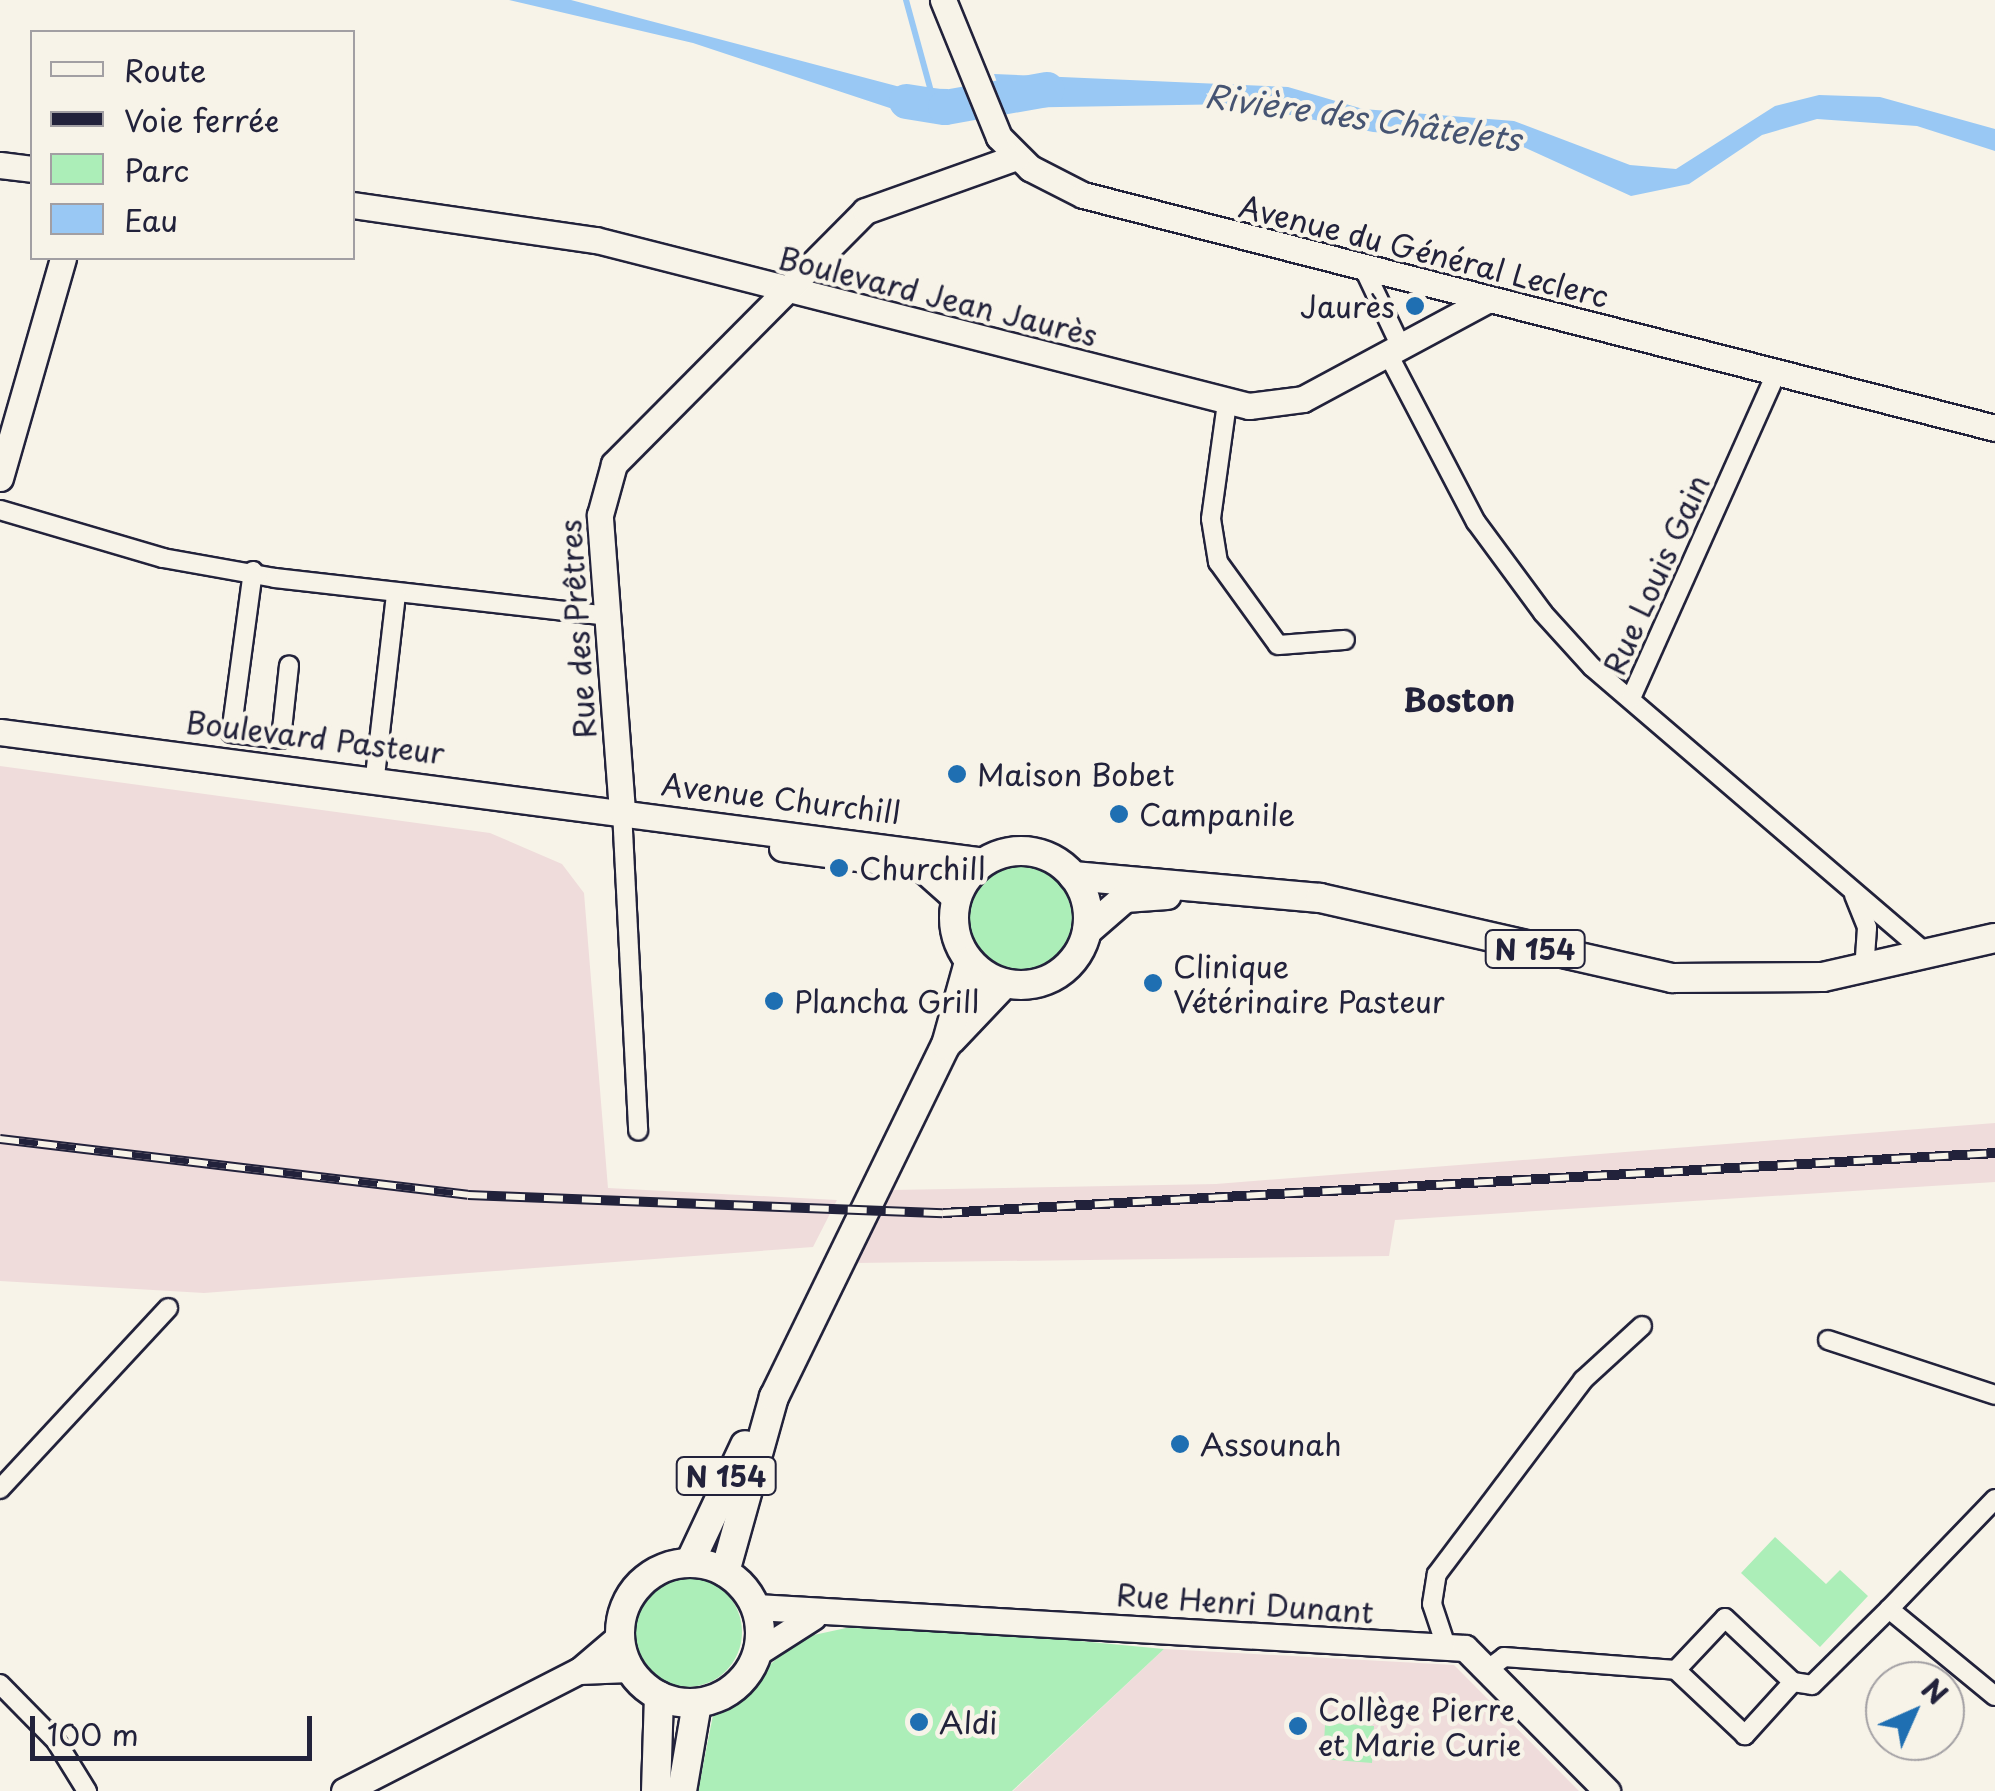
<!DOCTYPE html>
<html>
<head>
<meta charset="utf-8">
<style>
  body { margin:0 }
  #map { position:relative; width:1995px; height:1791px; overflow:hidden; background:#f7f3e8; font-family:"Playpen Sans",sans-serif }
  div>[style] { position:absolute }
  [style*='--x'] { left:calc(var(--x)*1px); top:calc(var(--y)*1px); width:calc(var(--w)*1px); rotate:calc(var(--a)*1deg) }
  .built>* { inset:0; background:#efdcdb }
  .green>* { inset:0; background:#aceeb8 }
  .round { border-radius:50% }
  .water>* { inset:0; background:#99c8f4 }
  .stream>* { height:6px; margin:-3px; padding:0 3px; transform-origin:3px; border-radius:3px; background:#99c8f4 }
  .river>* { height:35px; margin:-17.5px; padding:0 17.5px; transform-origin:17.5px; border-radius:17.5px; background:#99c8f4 }
  .roads { filter:drop-shadow(2px 0 #22223b) drop-shadow(-2px 0 #22223b) drop-shadow(0 2px #22223b) drop-shadow(0 -2px #22223b) }
  .street>* { height:18px; margin:-9px; padding:0 9px; transform-origin:9px; border-radius:9px; background:#f7f3e8 }
  .secondary>* { height:25px; margin:-12.5px; padding:0 12.5px; transform-origin:12.5px; border-radius:12.5px; background:#f7f3e8 }
  .primary>* { height:28px; margin:-14px; padding:0 14px; transform-origin:14px; border-radius:14px; background:#f7f3e8 }
  .primary>.ring { margin:-14px; padding:0; box-sizing:content-box; background:none; border:28px solid #f7f3e8; border-radius:50% }
  .rail>* { height:10px; margin-top:-5px; transform-origin:0; background:repeating-linear-gradient(90deg,#f7f3e8 0 19px,#22223b 0 38px); box-sizing:border-box; border-block:2px solid #22223b }
  .dots>* { width:28px; height:28px; translate:-50% -50%; box-sizing:border-box; border:5px solid #f7f3e8; border-radius:50% }
  span { translate:-50% -50%; white-space:nowrap; text-align:center; line-height:1.15; -webkit-text-stroke:9px #f7f3e8; paint-order:stroke }
  .shield-label span { padding:2px 8px; background:#f7f3e8; border:2px solid; border-radius:8px; -webkit-text-stroke-width:0 }
  .shield-label { font-size:28px; color:#22223b; font-weight:700 }
  .street-label { font-size:30px; color:#22223b }
  .poi-label { font-size:30px; color:#22223b }
  .right { translate:-100% -50%; text-align:right }
  .left { translate:0 -50%; text-align:left }
  .water-label { font-size:32px; color:#465472; font-style:italic }
  .neighbourhood-label { font-size:32px; color:#22223b; font-weight:700 }
  .legend { position:absolute; left:30px; top:30px; width:325px; height:230px; box-sizing:border-box; background:#f7f3e8; border:2px solid #a29fa3; margin:0; padding:12px 18px; list-style:none; font-size:30px; color:#22223b }
  .legend li { display:flex; align-items:center; gap:20px; height:50px }
  .legend b { width:50px; border:2px solid #a29fa3 }
  .north { position:absolute; left:1865px; top:1661px; width:100px; height:100px; box-sizing:border-box; background:#f7f3e8; border:2px solid #a29fa3; border-radius:50%; rotate:45deg; font-size:28px; font-weight:700; line-height:40px; text-align:center; color:#22223b }
  .north::after { content:''; display:block; margin:auto; width:35px; height:45px; background:#1f6fb2; clip-path:polygon(50% 0,100% 100%,50% 72%,0 100%) }
  .scale { position:absolute; left:30px; top:1716px; width:282px; height:45px; box-sizing:border-box; border:5px solid #22223b; border-top:0; padding-left:12px; font-size:30px; line-height:35px; white-space:nowrap; color:#22223b; -webkit-text-stroke:8px #f7f3e8; paint-order:stroke }
</style>
</head>
<body>
<div id="map">
  <div class="built">
    <i style="clip-path:polygon(0 766px,490px 833px,562px 864px,584px 893px,608px 1188px,837px 1200px,813px 1247px,204px 1293px,0 1281px)"></i>
    <i style="clip-path:polygon(1995px 1123px,1995px 1182px,1395px 1220px,1389px 1256px,855px 1263px,892px 1190px,1216px 1184px)"></i>
    <i style="clip-path:polygon(1164px 1649px,1454px 1665px,1579px 1791px,1013px 1791px)"></i>
  </div>
  <div class="green">
    <i class="round" style="left:966px;top:866px;width:106px;height:106px"></i>
    <i style="clip-path:polygon(1775px 1537px,1826px 1584px,1840px 1570px,1868px 1596px,1820px 1647px,1741px 1573px)"></i>
    <i class="round" style="left:632px;top:1577px;width:110px;height:110px"></i>
    <i style="clip-path:polygon(846px 1628px,954px 1629px,1164px 1649px,1012px 1791px,698px 1791px,713px 1715px,800px 1638px)"></i>
    <i style="clip-path:polygon(1326px 1709px,1332px 1723px,1374px 1726px,1372px 1763px,1323px 1759px)"></i>
  </div>
  <div class="water">
    <i style="clip-path:polygon(509px 0,571px 0,904px 88px,948px 89px,959px 118px,917px 117px,693px 43px)"></i>
    <i style="clip-path:polygon(994px 74px,1288px 87px,1363px 109px,1514px 121px,1630px 165px,1676px 169px,1775px 106px,1819px 95px,1880px 97px,1995px 129px,1995px 151px,1917px 126px,1817px 119px,1762px 135px,1689px 184px,1631px 196px,1510px 141px,1373px 132px,1237px 104px,1006px 108px)"></i>
  </div>
  <div class="stream">
    <i style="--x:906;--y:0;--w:98;--a:74.7"></i>
  </div>
  <div class="river">
    <i style="--x:906;--y:101;--w:39;--a:9"></i>
    <i style="--x:945;--y:107;--w:103;--a:-10.1"></i>
  </div>
  <div class="roads">
    <div class="street">
      <i style="--x:1364;--y:269;--w:86;--a:64.6"></i>
      <i style="--x:1388;--y:354;--w:190;--a:62.4"></i>
      <i style="--x:1476;--y:522;--w:113;--a:53.6"></i>
      <i style="--x:1543;--y:613;--w:73;--a:47.8"></i>
      <i style="--x:1592;--y:667;--w:444;--a:40.6"></i>
      <i style="--x:1227;--y:403;--w:117;--a:97.9"></i>
      <i style="--x:1211;--y:519;--w:44;--a:80.8"></i>
      <i style="--x:1218;--y:562;--w:102;--a:54.1"></i>
      <i style="--x:1278;--y:645;--w:67;--a:-4.3"></i>
      <i style="--x:0;--y:510;--w:170;--a:16.4"></i>
      <i style="--x:163;--y:558;--w:114;--a:10.1"></i>
      <i style="--x:275;--y:578;--w:336;--a:6.5"></i>
      <i style="--x:253;--y:571;--w:163;--a:97.7"></i>
      <i style="--x:231;--y:733;--w:50;--a:6.8"></i>
      <i style="--x:281;--y:739;--w:74;--a:-83.8"></i>
      <i style="--x:1631;--y:698;--w:355;--a:-65.9"></i>
      <i style="--x:375;--y:776;--w:183;--a:-83.4"></i>
      <i style="--x:622;--y:811;--w:320;--a:87.1"></i>
      <i style="--x:1854;--y:895;--w:35;--a:68"></i>
      <i style="--x:1867;--y:928;--w:43;--a:94"></i>
      <i style="--x:1828;--y:1340;--w:176;--a:18.2"></i>
      <i style="--x:0;--y:1489;--w:247;--a:-47.1"></i>
      <i style="--x:1995;--y:1499;--w:153;--a:133.9"></i>
      <i style="--x:1889;--y:1609;--w:137;--a:39.4"></i>
      <i style="--x:1725;--y:1618;--w:93;--a:43.3"></i>
      <i style="--x:1793;--y:1682;--w:72;--a:132.2"></i>
      <i style="--x:1745;--y:1735;--w:95;--a:-136.7"></i>
      <i style="--x:1676;--y:1670;--w:71;--a:-46.7"></i>
      <i style="--x:1447;--y:1649;--w:47;--a:-108.4"></i>
      <i style="--x:1432;--y:1604;--w:30;--a:-81"></i>
      <i style="--x:1437;--y:1574;--w:243;--a:-53"></i>
      <i style="--x:1583;--y:1380;--w:80;--a:-42.5"></i>
      <i style="--x:1487;--y:1670;--w:21;--a:-37"></i>
      <i style="--x:1504;--y:1657;--w:172;--a:4.3"></i>
      <i style="--x:1793;--y:1682;--w:19;--a:9"></i>
      <i style="--x:1812;--y:1685;--w:108;--a:-44.6"></i>
      <i style="--x:0;--y:1684;--w:80;--a:45.5"></i>
      <i style="--x:56;--y:1741;--w:59;--a:58.2"></i>
    </div>
    <div class="secondary">
      <i style="--x:943;--y:0;--w:148;--a:67.8"></i>
      <i style="--x:999;--y:137;--w:44;--a:45"></i>
      <i style="--x:1030;--y:168;--w:59;--a:27"></i>
      <i style="--x:1083;--y:195;--w:941;--a:14.33"></i>
      <i style="--x:0;--y:165;--w:32;--a:7"></i>
      <i style="--x:352;--y:205;--w:246;--a:8.2"></i>
      <i style="--x:596;--y:240;--w:674;--a:14.26"></i>
      <i style="--x:1249;--y:406;--w:54;--a:-7.4"></i>
      <i style="--x:1303;--y:399;--w:209;--a:-28.3"></i>
      <i style="--x:0;--y:478;--w:229;--a:-74"></i>
      <i style="--x:0;--y:732;--w:993;--a:7.46"></i>
      <i style="--x:622;--y:811;--w:297;--a:-94.3"></i>
      <i style="--x:600;--y:515;--w:53;--a:-74.6"></i>
      <i style="--x:614;--y:464;--w:356;--a:-45.2"></i>
      <i style="--x:865;--y:211;--w:161;--a:-19.6"></i>
      <i style="--x:782;--y:848;--w:138;--a:7.5"></i>
      <i style="--x:919;--y:866;--w:50;--a:41.7"></i>
      <i style="--x:756;--y:1607;--w:710;--a:3.31"></i>
      <i style="--x:1465;--y:1648;--w:202;--a:45.2"></i>
      <i style="--x:758;--y:1652;--w:65;--a:-32.5"></i>
      <i style="--x:579;--y:1671;--w:50;--a:-2.3"></i>
      <i style="--x:344;--y:1791;--w:264;--a:-27.1"></i>
      <i style="--x:579;--y:1671;--w:54;--a:-40.5"></i>
    </div>
    <div class="primary">
      <i class="ring" style="left:954px;top:851px;width:106px;height:106px"></i>
      <i style="--x:1073;--y:876;--w:248;--a:5.1"></i>
      <i style="--x:1320;--y:898;--w:361;--a:12.8"></i>
      <i style="--x:1672;--y:978;--w:151;--a:-0.4"></i>
      <i style="--x:1823;--y:977;--w:176;--a:-12.8"></i>
      <i style="--x:1087;--y:931;--w:50;--a:-41"></i>
      <i style="--x:1125;--y:898;--w:42;--a:-4.1"></i>
      <i style="--x:951;--y:1040;--w:77;--a:-46.6"></i>
      <i style="--x:690;--y:1562;--w:129;--a:-64.8"></i>
      <i class="ring" style="left:620px;top:1563px;width:112px;height:112px"></i>
      <i style="--x:725;--y:1572;--w:182;--a:-74.4"></i>
      <i style="--x:774;--y:1397;--w:392;--a:-64"></i>
      <i style="--x:946;--y:1045;--w:86;--a:-74.5"></i>
      <i style="--x:656;--y:1791;--w:95;--a:-88.2"></i>
      <i style="--x:682;--y:1791;--w:89;--a:-80.3"></i>
    </div>
  </div>
  <div class="rail">
    <i style="--x:0;--y:1139;--w:471;--a:6.8"></i>
    <i style="--x:468;--y:1195;--w:475;--a:2.2"></i>
    <i style="--x:943;--y:1213;--w:1054;--a:-3.26"></i>
  </div>
  <div class="dots">
    <i style="left:1415px;top:306px;background:#1f6fb2"></i>
    <i style="left:957px;top:774px;background:#1f6fb2"></i>
    <i style="left:1119px;top:814px;background:#1f6fb2"></i>
    <i style="left:839px;top:868px;background:#1f6fb2"></i>
    <i style="left:1153px;top:983px;background:#1f6fb2"></i>
    <i style="left:774px;top:1001px;background:#1f6fb2"></i>
    <i style="left:1180px;top:1444px;background:#1f6fb2"></i>
    <i style="left:919px;top:1722px;background:#1f6fb2"></i>
    <i style="left:1298px;top:1726px;background:#1f6fb2"></i>
  </div>
  <div class="shield-label">
    <span style="left:1535px;top:949px">N 154</span>
    <span style="left:726px;top:1476px">N 154</span>
  </div>
  <div class="street-label">
    <span style="left:1424px;top:251px;rotate:14deg">Avenue du Général Leclerc</span>
    <span style="left:938px;top:296px;rotate:14deg">Boulevard Jean Jaurès</span>
    <span style="left:1656px;top:574px;rotate:-66deg">Rue Louis Gain</span>
    <span style="left:577px;top:629px;rotate:-94deg">Rue des Prêtres</span>
    <span style="left:315px;top:737px;rotate:7deg">Boulevard Pasteur</span>
    <span style="left:781px;top:798px;rotate:7deg">Avenue Churchill</span>
    <span style="left:1245px;top:1603px;rotate:4deg">Rue Henri Dunant</span>
  </div>
  <div class="poi-label">
    <span class="right" style="left:1395px;top:306px">Jaurès</span>
    <span class="left" style="left:977px;top:774px">Maison Bobet</span>
    <span class="left" style="left:1139px;top:814px">Campanile</span>
    <span class="left" style="left:859px;top:868px">Churchill</span>
    <span class="left" style="left:1173px;top:983px">Clinique<br>Vétérinaire Pasteur</span>
    <span class="left" style="left:794px;top:1001px">Plancha Grill</span>
    <span class="left" style="left:1200px;top:1444px">Assounah</span>
    <span class="left" style="left:1318px;top:1726px">Collège Pierre<br>et Marie Curie</span>
    <span class="left" style="left:939px;top:1722px">Aldi</span>
  </div>
  <div class="water-label">
    <span style="left:1363px;top:117px;rotate:8deg">Rivière des Châtelets</span>
  </div>
  <div class="neighbourhood-label">
    <span style="left:1459px;top:699px">Boston</span>
  </div>
  <ul class="legend">
  <li><b style="height:12px;background:#f7f3e8"></b>Route</li>
  <li><b style="height:12px;background:#22223b"></b>Voie ferrée</li>
  <li><b style="height:28px;background:#aceeb8"></b>Parc</li>
  <li><b style="height:28px;background:#99c8f4"></b>Eau</li>
  </ul>
  <div class="north">N</div>
  <div class="scale">100 m</div>
</div>
</body>
</html>
